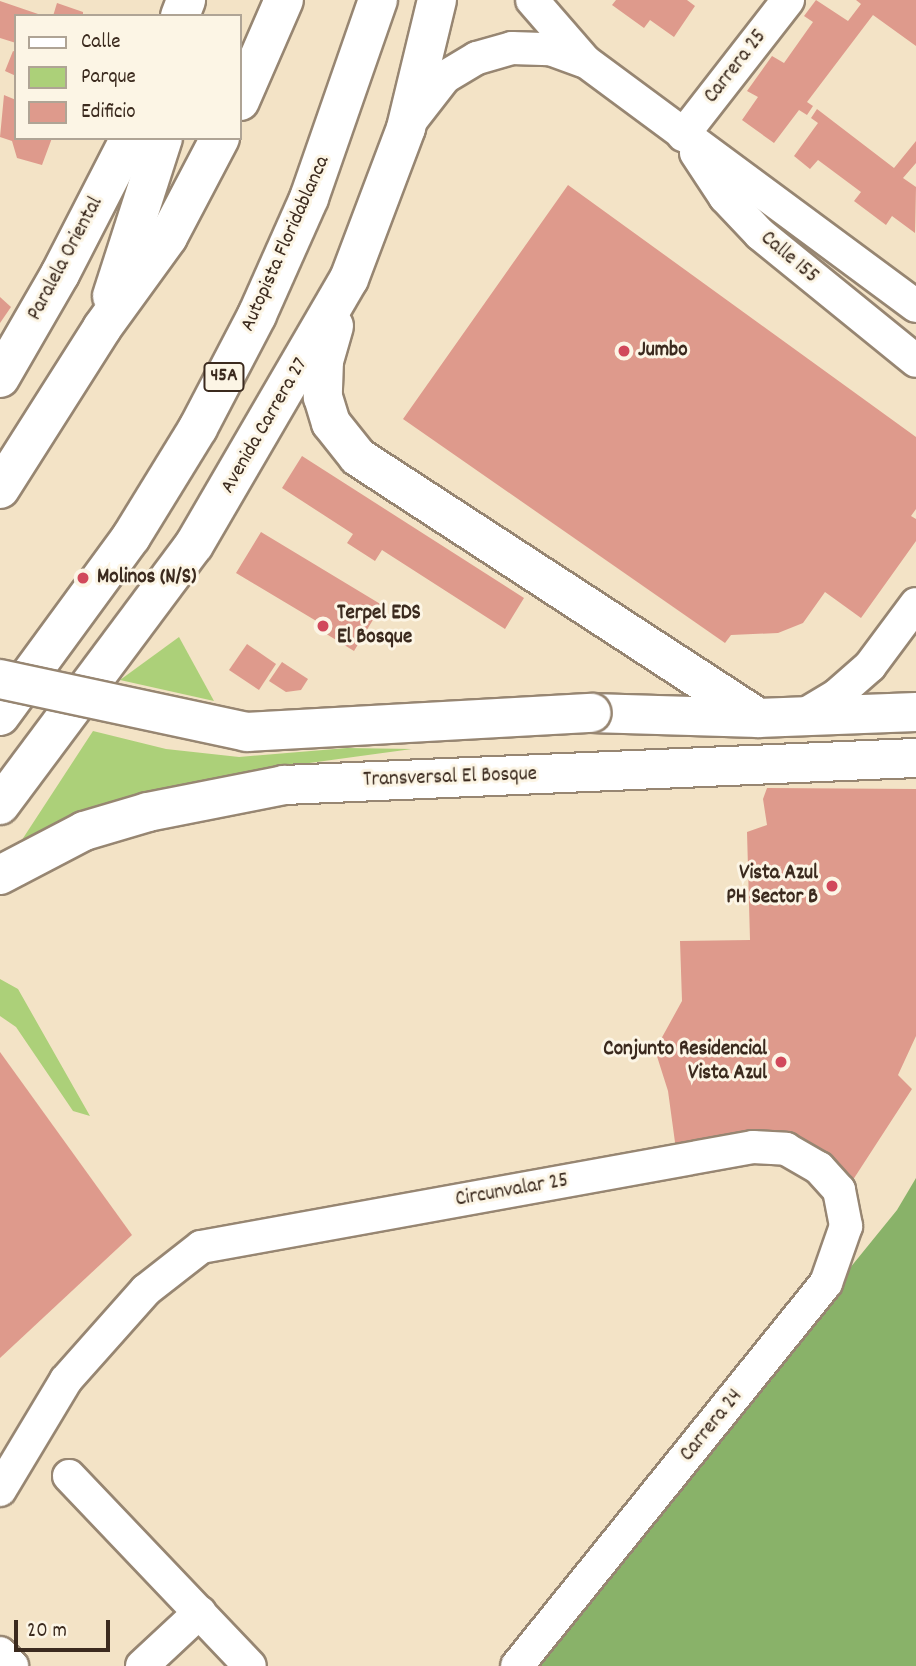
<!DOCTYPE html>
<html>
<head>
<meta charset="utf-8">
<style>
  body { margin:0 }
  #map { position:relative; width:916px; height:1666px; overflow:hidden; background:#f3e3c6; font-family:Dekko,sans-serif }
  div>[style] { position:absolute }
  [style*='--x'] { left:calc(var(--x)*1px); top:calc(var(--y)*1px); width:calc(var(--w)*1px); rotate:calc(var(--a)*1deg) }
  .green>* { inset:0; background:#acd079 }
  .forest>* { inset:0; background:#89b269 }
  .building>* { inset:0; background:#de9a8c }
  .roads { filter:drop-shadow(2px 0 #978672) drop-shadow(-2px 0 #978672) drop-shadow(0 2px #978672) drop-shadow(0 -2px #978672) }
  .minor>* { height:32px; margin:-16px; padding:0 16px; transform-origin:16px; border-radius:16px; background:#fff }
  .primary>* { height:38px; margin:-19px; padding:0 19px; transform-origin:19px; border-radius:19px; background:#fff }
  .trunk>* { height:38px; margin:-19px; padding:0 19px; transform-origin:19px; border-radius:19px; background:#fff }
  .bridges { filter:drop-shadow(2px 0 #978672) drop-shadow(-2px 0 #978672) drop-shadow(0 2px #978672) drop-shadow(0 -2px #978672) }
  .primary-bridge>* { height:38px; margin:-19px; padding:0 19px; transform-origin:19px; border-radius:19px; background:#fff }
  .dots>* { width:19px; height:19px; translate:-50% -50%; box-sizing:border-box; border:4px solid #fcf5e5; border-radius:50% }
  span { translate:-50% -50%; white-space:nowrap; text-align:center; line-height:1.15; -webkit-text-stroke:6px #fcf5e5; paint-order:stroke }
  .shield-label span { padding:2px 5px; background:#fcf5e5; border:2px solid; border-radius:5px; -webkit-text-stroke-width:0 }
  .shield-label { font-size:19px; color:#3b2a1e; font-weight:700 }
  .street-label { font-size:21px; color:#3b2a1e }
  .poi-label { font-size:21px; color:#3b2a1e; font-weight:700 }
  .left { translate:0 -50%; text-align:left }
  .right { translate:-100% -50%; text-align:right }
  .legend { position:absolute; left:14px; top:14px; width:228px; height:126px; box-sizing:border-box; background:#fcf5e5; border:2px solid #afa495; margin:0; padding:9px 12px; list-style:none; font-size:21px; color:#3b2a1e }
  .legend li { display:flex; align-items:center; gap:14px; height:35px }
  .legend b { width:35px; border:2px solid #afa495 }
  .scale { position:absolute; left:14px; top:1620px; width:96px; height:32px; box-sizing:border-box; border:4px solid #3b2a1e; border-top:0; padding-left:9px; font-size:21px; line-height:24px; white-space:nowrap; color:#3b2a1e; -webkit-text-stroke:5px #fcf5e5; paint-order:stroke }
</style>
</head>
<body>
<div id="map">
  <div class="green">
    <i style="clip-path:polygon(179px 637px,214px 701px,120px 680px)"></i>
    <i style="clip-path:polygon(93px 731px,166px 749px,239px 757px,347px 748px,412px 749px,280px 767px,16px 849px)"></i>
    <i style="clip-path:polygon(0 979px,18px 989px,90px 1116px,73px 1111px,16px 1027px,0 1016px)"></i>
  </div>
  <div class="forest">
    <i style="clip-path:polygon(916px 1178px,916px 1666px,527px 1666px,897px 1210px)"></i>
  </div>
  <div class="building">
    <i style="clip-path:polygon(616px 0,687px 0,695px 6px,674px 37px,650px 20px,644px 28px,612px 5px)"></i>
    <i style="clip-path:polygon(816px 0,848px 21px,861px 4px,856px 0,916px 0,916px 46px,873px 15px,807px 102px,813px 106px,807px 115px,799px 110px,774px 143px,742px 120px,758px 97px,747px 91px,772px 56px,784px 63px,813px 22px,804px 16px)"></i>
    <i style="clip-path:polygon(0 1px,41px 15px,16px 16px,16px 43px,0 38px)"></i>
    <i style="clip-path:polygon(57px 3px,83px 12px,83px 16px,53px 16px)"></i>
    <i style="clip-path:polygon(13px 51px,16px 52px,16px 76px,5px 71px)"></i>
    <i style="clip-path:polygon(4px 95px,16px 100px,16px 138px,52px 138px,42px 165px,17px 158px,12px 141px,0 137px)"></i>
    <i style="clip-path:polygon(817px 109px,894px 168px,916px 141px,916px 163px,903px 178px,916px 187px,915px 233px,892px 216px,886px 225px,854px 201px,861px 192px,818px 160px,810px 169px,794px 156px,818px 123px,811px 118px)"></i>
    <i style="clip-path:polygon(568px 185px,916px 437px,916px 509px,911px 516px,916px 519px,916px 541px,861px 618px,825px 592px,803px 623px,778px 633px,731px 635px,725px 643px,403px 419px)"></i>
    <i style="clip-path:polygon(0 297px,11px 307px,0 323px)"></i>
    <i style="clip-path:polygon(302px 456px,524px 598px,505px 629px,382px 550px,375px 561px,347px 543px,353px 534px,282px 488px)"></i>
    <i style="clip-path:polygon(261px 532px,382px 605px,354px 651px,315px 627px,318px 622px,236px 573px)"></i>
    <i style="clip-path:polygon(247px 644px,276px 664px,259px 690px,229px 670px)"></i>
    <i style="clip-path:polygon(282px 662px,308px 679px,301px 690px,286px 692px,269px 681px)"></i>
    <i style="clip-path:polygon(767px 788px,916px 789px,916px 1036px,898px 1075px,912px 1089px,849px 1186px,746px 1139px,677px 1157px,668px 1091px,655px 1050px,682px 1001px,680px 941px,750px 940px,747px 832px,767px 825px,763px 799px)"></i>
    <i style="clip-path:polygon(0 1052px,132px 1235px,0 1358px)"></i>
  </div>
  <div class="roads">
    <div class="minor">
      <i style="--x:532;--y:0;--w:81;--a:49"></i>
      <i style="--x:585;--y:61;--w:412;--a:36.5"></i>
      <i style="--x:410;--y:122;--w:57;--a:-52.1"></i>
      <i style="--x:445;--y:77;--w:37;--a:-31"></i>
      <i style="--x:477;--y:58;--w:36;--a:-16"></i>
      <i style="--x:512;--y:48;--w:38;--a:2"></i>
      <i style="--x:550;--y:49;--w:35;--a:20"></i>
      <i style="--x:683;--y:135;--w:171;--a:-52.1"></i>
      <i style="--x:696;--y:153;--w:53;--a:56.6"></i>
      <i style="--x:725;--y:197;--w:51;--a:46.6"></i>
      <i style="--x:760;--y:234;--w:201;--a:39.1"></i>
      <i style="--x:804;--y:715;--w:39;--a:-31"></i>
      <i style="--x:837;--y:695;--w:44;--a:-41.3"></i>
      <i style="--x:870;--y:666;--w:77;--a:-53.4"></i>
      <i style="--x:69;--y:1476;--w:262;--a:46.4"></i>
      <i style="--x:0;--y:1490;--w:128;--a:-59"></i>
      <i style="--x:66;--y:1380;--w:120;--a:-48.4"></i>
      <i style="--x:146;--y:1290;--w:70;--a:-38"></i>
      <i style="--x:201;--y:1247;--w:561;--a:-10.27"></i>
      <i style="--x:753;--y:1147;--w:33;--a:3"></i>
      <i style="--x:786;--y:1149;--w:38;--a:30"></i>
      <i style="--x:819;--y:1168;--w:30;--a:48"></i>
      <i style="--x:839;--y:1190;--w:37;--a:79"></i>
      <i style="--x:846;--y:1226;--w:60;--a:109.3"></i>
      <i style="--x:826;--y:1283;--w:492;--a:128.9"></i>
      <i style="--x:0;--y:1653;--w:18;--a:47"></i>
      <i style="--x:142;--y:1666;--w:79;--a:-43"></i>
    </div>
    <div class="primary">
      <i style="--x:591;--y:713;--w:167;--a:1.7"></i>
      <i style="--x:758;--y:718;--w:158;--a:-2.2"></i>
      <i style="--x:0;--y:875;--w:95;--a:-27.6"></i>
      <i style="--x:84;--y:831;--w:67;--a:-16.5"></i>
      <i style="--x:148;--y:812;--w:139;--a:-11.2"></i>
      <i style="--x:284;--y:785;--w:633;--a:-2.45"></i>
    </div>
    <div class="trunk">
      <i style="--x:180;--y:16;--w:17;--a:-69"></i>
      <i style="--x:240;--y:101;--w:110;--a:-66.5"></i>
      <i style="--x:112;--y:296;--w:166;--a:-72.1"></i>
      <i style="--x:334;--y:326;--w:35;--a:106"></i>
      <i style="--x:324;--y:360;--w:37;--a:92"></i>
      <i style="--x:323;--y:397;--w:27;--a:73"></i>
      <i style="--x:331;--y:423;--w:43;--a:51.5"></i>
      <i style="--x:358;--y:457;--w:478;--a:33.1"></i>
      <i style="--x:0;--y:378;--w:120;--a:-60"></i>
      <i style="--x:60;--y:274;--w:153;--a:-62.8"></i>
      <i style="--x:0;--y:489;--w:191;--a:-57.6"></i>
      <i style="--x:102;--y:328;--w:112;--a:-54"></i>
      <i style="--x:168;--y:237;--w:112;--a:-62.3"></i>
      <i style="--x:0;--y:716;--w:222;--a:-53.8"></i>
      <i style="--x:131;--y:537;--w:128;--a:-58.4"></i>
      <i style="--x:198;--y:428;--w:127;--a:-62.4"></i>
      <i style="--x:257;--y:315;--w:128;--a:-66"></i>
      <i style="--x:309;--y:198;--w:210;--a:-70.8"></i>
      <i style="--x:0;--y:805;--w:324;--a:-53.3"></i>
      <i style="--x:194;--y:545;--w:308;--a:-59.8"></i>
      <i style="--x:349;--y:279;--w:161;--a:-69.3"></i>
      <i style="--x:406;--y:128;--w:132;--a:-76.4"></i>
    </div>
  </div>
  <div class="bridges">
    <div class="primary-bridge">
      <i style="--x:0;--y:679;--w:253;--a:12.1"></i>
      <i style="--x:247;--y:732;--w:345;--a:-3.2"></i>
    </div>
  </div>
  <div class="dots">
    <i style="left:624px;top:351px;background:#d1495b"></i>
    <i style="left:83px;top:578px;background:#d1495b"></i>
    <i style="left:323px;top:626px;background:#d1495b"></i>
    <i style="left:832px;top:886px;background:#d1495b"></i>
    <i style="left:781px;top:1062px;background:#d1495b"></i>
  </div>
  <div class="shield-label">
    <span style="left:224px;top:377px">45A</span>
  </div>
  <div class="street-label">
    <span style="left:736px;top:67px;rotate:-52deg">Carrera 25</span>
    <span style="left:286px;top:244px;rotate:-66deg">Autopista Floridablanca</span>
    <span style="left:789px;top:258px;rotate:40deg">Calle 155</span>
    <span style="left:66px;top:259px;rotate:-62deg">Paralela Oriental</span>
    <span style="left:265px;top:426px;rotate:-60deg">Avenida Carrera 27</span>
    <span style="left:450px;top:778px;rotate:-2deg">Transversal El Bosque</span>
    <span style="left:512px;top:1191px;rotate:-10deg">Circunvalar 25</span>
    <span style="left:712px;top:1426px;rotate:-51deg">Carrera 24</span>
  </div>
  <div class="poi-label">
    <span class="left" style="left:638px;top:351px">Jumbo</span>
    <span class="left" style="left:97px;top:578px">Molinos (N/S)</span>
    <span class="left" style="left:337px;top:626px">Terpel EDS<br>El Bosque</span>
    <span class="right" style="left:818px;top:886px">Vista Azul<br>PH Sector B</span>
    <span class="right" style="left:767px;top:1062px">Conjunto Residencial<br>Vista Azul</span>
  </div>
  <ul class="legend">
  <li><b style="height:9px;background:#fff"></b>Calle</li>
  <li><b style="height:19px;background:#acd079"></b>Parque</li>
  <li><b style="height:19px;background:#de9a8c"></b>Edificio</li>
  </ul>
  <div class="scale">20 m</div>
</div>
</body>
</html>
